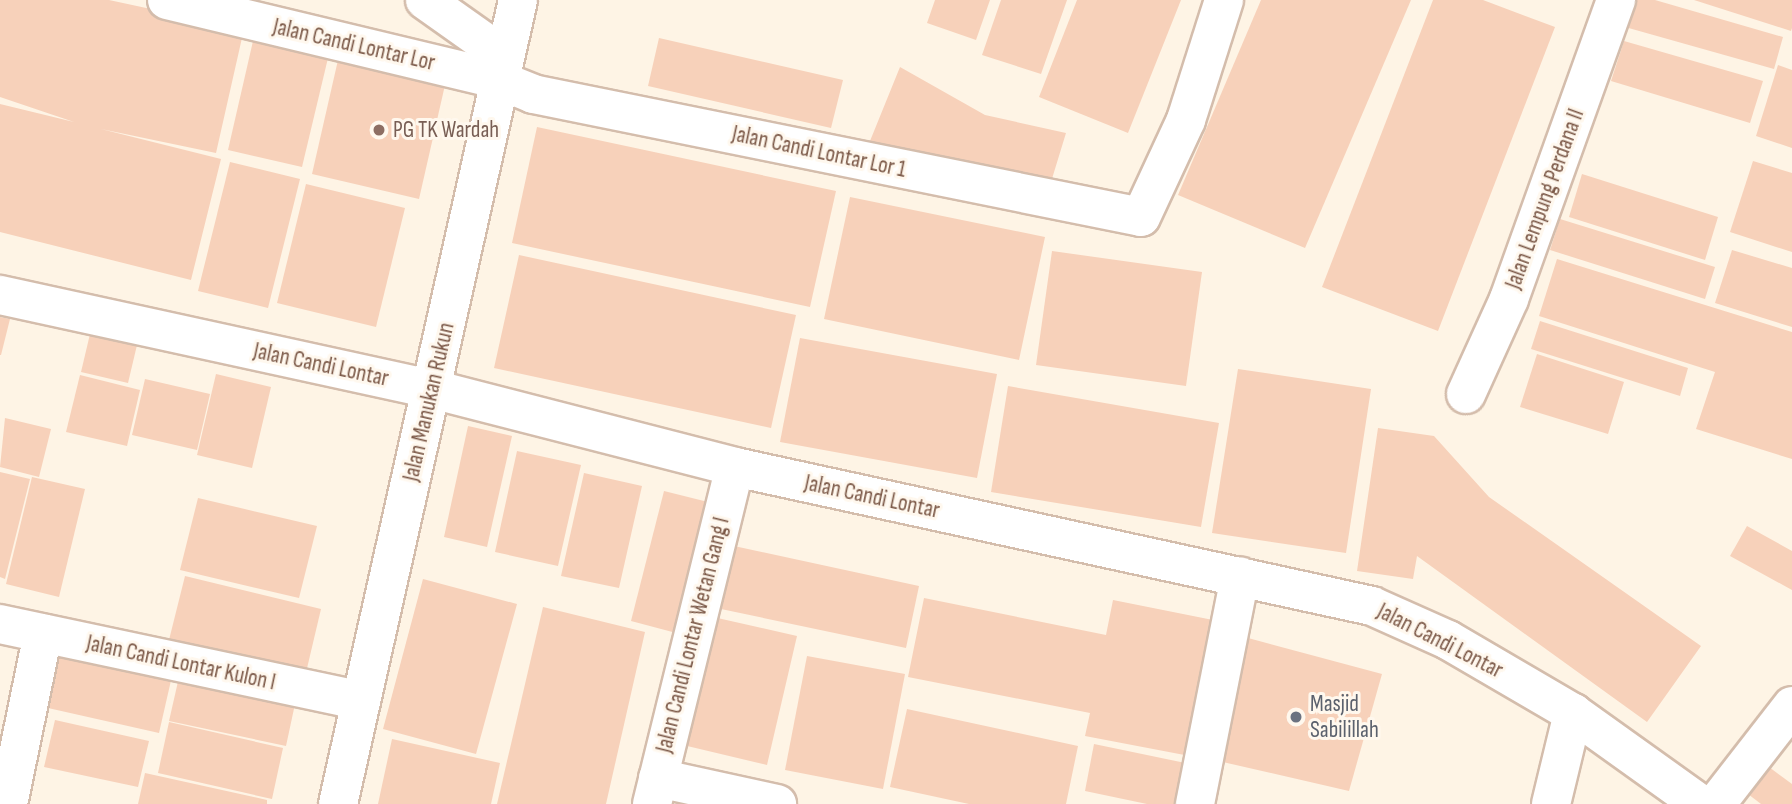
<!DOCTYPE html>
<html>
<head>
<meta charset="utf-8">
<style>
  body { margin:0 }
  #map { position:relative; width:1792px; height:804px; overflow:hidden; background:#fef4e5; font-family:"Sofia Sans Condensed",sans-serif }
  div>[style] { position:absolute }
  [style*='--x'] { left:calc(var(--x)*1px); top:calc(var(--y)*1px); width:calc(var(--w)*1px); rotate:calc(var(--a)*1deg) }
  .building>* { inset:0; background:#f7d1ba }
  .roads { filter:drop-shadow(2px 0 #d4bdac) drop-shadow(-2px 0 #d4bdac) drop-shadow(0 2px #d4bdac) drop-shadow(0 -2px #d4bdac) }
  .street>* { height:38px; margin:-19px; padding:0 19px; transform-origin:19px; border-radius:19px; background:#fff }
  .dots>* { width:19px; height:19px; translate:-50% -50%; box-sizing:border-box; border:4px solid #fff8ee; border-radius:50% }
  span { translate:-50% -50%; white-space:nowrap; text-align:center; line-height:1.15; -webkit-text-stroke:6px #fff8ee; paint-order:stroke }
  .street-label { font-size:23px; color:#7b5847 }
  .education-label { font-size:23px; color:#785e54 }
  .left { translate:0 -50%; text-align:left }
  .worship-label { font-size:23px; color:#5b616d }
</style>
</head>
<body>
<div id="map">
  <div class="building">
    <i style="clip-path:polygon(0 0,109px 0,244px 29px,216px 153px,101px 129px,221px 159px,191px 280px,0 232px,0 104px,74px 122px,0 97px)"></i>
    <i style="clip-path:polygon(935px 0,990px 0,976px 40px,927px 23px)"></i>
    <i style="clip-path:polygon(1001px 0,1067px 0,1041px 74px,982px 55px)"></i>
    <i style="clip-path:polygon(1077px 0,1181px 0,1128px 133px,1039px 97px)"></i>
    <i style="clip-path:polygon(1261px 0,1411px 0,1305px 248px,1178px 195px)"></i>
    <i style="clip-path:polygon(1433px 0,1483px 0,1555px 27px,1438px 331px,1322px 287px)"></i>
    <i style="clip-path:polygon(1634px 0,1655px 0,1783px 37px,1774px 69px,1625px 27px)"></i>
    <i style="clip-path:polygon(1694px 0,1792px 0,1792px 28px,1791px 31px)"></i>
    <i style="clip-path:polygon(659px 38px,843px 80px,831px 128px,648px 86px)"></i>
    <i style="clip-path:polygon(253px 41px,328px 58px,302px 167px,228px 150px)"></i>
    <i style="clip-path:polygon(1624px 41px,1763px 81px,1750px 123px,1611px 81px)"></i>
    <i style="clip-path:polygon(338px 60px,445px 85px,419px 199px,312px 174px)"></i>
    <i style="clip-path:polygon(1778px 65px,1792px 70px,1792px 148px,1756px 136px)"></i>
    <i style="clip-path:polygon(900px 67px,985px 115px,1066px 133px,1051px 182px,870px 141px)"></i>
    <i style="clip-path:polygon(537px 127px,836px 191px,810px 307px,512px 243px)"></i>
    <i style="clip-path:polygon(1753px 161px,1792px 173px,1792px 252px,1730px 232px)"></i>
    <i style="clip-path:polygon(230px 162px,300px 179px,268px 308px,198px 291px)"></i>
    <i style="clip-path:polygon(1582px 174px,1718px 217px,1705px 260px,1569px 217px)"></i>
    <i style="clip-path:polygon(306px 184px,405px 208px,376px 327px,277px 303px)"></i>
    <i style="clip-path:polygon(850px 197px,1045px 237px,1019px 360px,824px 319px)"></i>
    <i style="clip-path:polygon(1560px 219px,1715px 267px,1705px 299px,1550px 250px)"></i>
    <i style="clip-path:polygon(1732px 250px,1792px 268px,1792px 327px,1715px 303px)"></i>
    <i style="clip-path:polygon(1052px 251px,1202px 272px,1186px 386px,1036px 365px)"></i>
    <i style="clip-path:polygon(519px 255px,796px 315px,771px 428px,494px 368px)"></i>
    <i style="clip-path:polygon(1557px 259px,1792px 332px,1792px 459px,1696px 429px,1715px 372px,1539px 316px)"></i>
    <i style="clip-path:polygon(0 317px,10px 319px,1px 355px,0 355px)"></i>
    <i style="clip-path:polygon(1540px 321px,1688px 368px,1680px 396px,1531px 349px)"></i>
    <i style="clip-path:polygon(90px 334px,137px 345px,128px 383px,81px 372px)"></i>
    <i style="clip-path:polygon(800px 338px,997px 374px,977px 478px,780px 442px)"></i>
    <i style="clip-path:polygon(1537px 354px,1624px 382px,1608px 434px,1520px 407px)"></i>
    <i style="clip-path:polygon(1238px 369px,1371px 389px,1346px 553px,1212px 533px)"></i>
    <i style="clip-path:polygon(216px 374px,271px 387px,252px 468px,197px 455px)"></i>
    <i style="clip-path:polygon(80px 375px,140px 390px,127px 446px,66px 432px)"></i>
    <i style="clip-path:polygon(145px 379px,210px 394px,197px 450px,132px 435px)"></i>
    <i style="clip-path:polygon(1008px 386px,1219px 423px,1201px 527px,991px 492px)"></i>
    <i style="clip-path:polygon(5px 418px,51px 429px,39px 477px,0 467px)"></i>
    <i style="clip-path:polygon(468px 426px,512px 436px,487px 547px,444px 537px)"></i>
    <i style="clip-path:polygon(1378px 428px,1434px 436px,1489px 497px,1701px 646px,1647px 722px,1417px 556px,1413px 579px,1357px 571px)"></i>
    <i style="clip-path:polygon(517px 451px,581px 465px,558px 566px,495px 552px)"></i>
    <i style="clip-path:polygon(0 472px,30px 479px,5px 579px,0 577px)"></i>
    <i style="clip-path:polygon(584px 473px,642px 486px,619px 588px,561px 576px)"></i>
    <i style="clip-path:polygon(32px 477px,85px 489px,59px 597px,6px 584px)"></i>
    <i style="clip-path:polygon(664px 491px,712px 503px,680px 634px,631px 621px)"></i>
    <i style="clip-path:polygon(198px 498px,317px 526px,299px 598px,180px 570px)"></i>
    <i style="clip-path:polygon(1747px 526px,1792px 551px,1792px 590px,1730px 556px)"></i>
    <i style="clip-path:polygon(734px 546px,919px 586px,906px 648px,721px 609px)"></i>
    <i style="clip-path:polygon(185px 576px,321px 609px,304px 681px,167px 648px)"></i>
    <i style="clip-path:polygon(423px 579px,517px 604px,476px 754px,383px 729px)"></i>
    <i style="clip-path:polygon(924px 598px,1106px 635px,1113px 600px,1223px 622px,1195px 757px,1085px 736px,1090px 713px,908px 677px)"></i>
    <i style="clip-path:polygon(543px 607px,645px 632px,606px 804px,497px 804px)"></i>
    <i style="clip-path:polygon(713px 617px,797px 636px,767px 765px,683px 745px)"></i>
    <i style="clip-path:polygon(1237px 635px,1382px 674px,1349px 791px,1214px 760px)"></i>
    <i style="clip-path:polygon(60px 651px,172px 676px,159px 733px,48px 708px)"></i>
    <i style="clip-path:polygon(807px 656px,905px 674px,883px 789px,785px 770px)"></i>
    <i style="clip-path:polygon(182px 664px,298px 690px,286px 746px,169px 721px)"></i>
    <i style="clip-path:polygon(907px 709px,1078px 746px,1066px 804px,969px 804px,890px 787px)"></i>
    <i style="clip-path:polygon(55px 720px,149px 741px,138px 787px,44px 767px)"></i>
    <i style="clip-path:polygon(169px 722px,283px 748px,272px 799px,158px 773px)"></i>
    <i style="clip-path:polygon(392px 739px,500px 763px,491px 804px,378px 804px)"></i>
    <i style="clip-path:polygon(1094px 744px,1195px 765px,1187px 804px,1147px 804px,1085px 791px)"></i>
    <i style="clip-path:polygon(1769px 767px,1792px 784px,1792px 804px,1761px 804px,1748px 794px)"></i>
    <i style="clip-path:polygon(145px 773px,267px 800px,267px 804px,138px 804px)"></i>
  </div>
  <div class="roads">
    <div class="street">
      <i style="--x:167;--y:0;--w:342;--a:13.5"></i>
      <i style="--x:499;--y:80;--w:37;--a:22"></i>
      <i style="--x:533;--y:94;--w:620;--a:11.44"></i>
      <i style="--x:1141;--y:217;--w:107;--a:-65.1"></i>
      <i style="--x:1186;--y:120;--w:126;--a:-72.4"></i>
      <i style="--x:425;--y:0;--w:97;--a:35.3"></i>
      <i style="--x:0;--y:295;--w:442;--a:12.3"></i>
      <i style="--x:432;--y:389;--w:313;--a:14.4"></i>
      <i style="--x:735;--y:467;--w:652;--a:12.31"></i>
      <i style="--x:1372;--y:606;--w:83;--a:24.1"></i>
      <i style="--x:1448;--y:640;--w:145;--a:30.3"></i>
      <i style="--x:1573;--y:713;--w:156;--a:35.6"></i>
      <i style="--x:1466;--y:394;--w:104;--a:-65.6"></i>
      <i style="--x:1509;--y:299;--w:318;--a:-70.3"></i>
      <i style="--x:0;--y:624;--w:369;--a:12"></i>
      <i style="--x:658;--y:778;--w:122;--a:12.3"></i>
      <i style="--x:8;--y:804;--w:174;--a:-78.4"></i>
      <i style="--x:338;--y:804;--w:824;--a:-77.38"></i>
      <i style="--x:652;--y:804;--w:347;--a:-76.2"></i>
      <i style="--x:1195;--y:804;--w:232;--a:-78.8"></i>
      <i style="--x:1551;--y:804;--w:94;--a:-76.4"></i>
      <i style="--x:1716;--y:804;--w:124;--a:-52.2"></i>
    </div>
  </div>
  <div class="dots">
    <i style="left:379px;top:130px;background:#8d6e63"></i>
    <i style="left:1296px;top:717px;background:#6b7280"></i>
  </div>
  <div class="street-label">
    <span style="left:354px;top:45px;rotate:13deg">Jalan Candi Lontar Lor</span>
    <span style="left:819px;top:152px;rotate:12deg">Jalan Candi Lontar Lor 1</span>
    <span style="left:1545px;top:199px;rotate:-70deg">Jalan Lempung Perdana II</span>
    <span style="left:321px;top:365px;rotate:12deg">Jalan Candi Lontar</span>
    <span style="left:429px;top:402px;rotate:-77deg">Jalan Manukan Rukun</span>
    <span style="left:872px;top:497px;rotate:12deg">Jalan Candi Lontar</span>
    <span style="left:693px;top:635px;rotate:-76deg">Jalan Candi Lontar Wetan Gang I</span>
    <span style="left:1440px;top:641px;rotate:27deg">Jalan Candi Lontar</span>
    <span style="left:181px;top:663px;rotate:12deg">Jalan Candi Lontar Kulon I</span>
  </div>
  <div class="education-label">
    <span class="left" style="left:393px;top:130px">PG TK Wardah</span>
  </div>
  <div class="worship-label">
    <span class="left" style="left:1310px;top:717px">Masjid<br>Sabilillah</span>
  </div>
</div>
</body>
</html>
